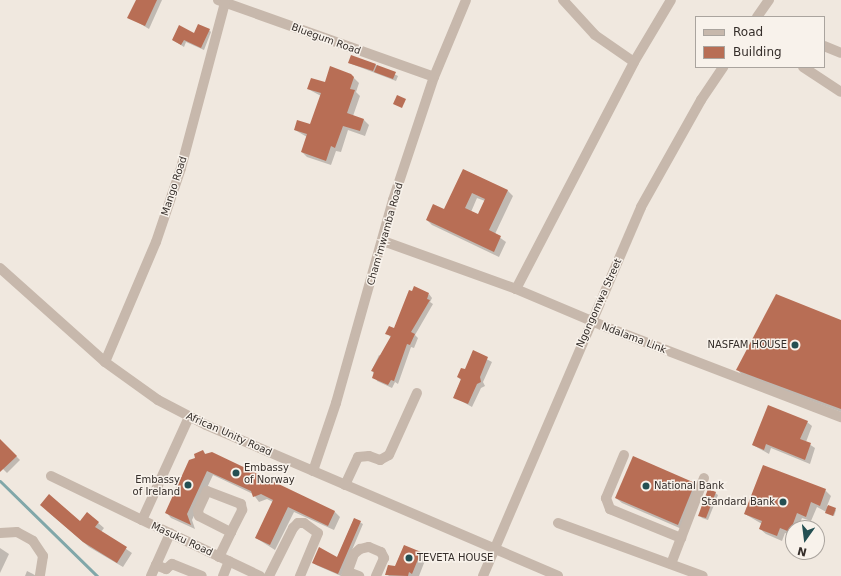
<!DOCTYPE html>
<html>
<head>
<meta charset="utf-8">
<style>
  body { margin:0 }
  #map { position:relative; width:841px; height:576px; overflow:hidden; background:#f0e8df; font-family:"DejaVu Sans",sans-serif }
  div>[style] { position:absolute }
  [style*='--x'] { left:calc(var(--x)*1px); top:calc(var(--y)*1px); width:calc(var(--w)*1px); rotate:calc(var(--a)*1deg) }
  .shadow>* { inset:0; background:#0003 }
  .stream>* { height:3px; margin:-1.5px; padding:0 1.5px; transform-origin:1.5px; border-radius:1.5px; background:#81a7a9 }
  .building>* { inset:0; background:#b86e55 }
  .minor>* { height:10px; margin:-5px; padding:0 5px; transform-origin:5px; border-radius:5px; background:#c7b8ac }
  .dots>* { width:11px; height:11px; translate:-50% -50%; box-sizing:border-box; border:2px solid #f8f2eb; border-radius:50% }
  span { translate:-50% -50%; white-space:nowrap; text-align:center; line-height:1.15; -webkit-text-stroke:3px #f8f2eb; paint-order:stroke }
  .street-label { font-size:10px; color:#352e2a }
  .poi-label { font-size:10px; color:#352e2a }
  .right { translate:-100% -50%; text-align:right }
  .left { translate:0 -50%; text-align:left }
  .legend { position:absolute; left:695px; top:16px; width:130px; height:52px; box-sizing:border-box; background:#f8f2eb; border:1px solid #aaa49e; margin:0; padding:5px 7px; list-style:none; font-size:12px; color:#352e2a }
  .legend li { display:flex; align-items:center; gap:8px; height:20px }
  .legend b { width:20px; border:1px solid #aaa49e }
  .north { position:absolute; left:785px; top:520px; width:40px; height:40px; box-sizing:border-box; background:#f8f2eb; border:1px solid #aaa49e; border-radius:50%; rotate:194deg; font-size:11px; font-weight:700; line-height:16px; text-align:center; color:#352e2a }
  .north::after { content:''; display:block; margin:auto; width:14px; height:18px; background:#244f52; clip-path:polygon(50% 0,100% 100%,50% 72%,0 100%) }
</style>
</head>
<body>
<div id="map">
  <div class="shadow">
    <i style="clip-path:polygon(137px 0,162px 0,149px 29px,129px 17px)"></i>
    <i style="clip-path:polygon(209px 30px,211px 32px,204px 50px,186px 42px,184px 47px,173px 40px)"></i>
    <i style="clip-path:polygon(349px 63px,376px 65px,398px 76px,396px 81px)"></i>
    <i style="clip-path:polygon(350px 74px,359px 83px,356px 92px,360px 96px,353px 116px,364px 120px,369px 125px,365px 136px,348px 130px,341px 152px,336px 151px,331px 165px,307px 157px,302px 152px,307px 137px,295px 130px,311px 125px,321px 96px,308px 89px)"></i>
    <i style="clip-path:polygon(evenodd,464px 170px,508px 191px,513px 196px,495px 234px,506px 242px,499px 257px,432px 225px,427px 220px,445px 211px,464px 170px,477px 198px,485px 201px,478px 215px,471px 212px,477px 198px)"></i>
    <i style="clip-path:polygon(429px 294px,432px 298px,430px 302px,433px 304px,415px 335px,418px 338px,414px 348px,411px 347px,398px 384px,395px 382px,392px 388px,377px 381px,372px 370px,379px 355px,383px 357px,391px 338px,387px 333px,394px 329px)"></i>
    <i style="clip-path:polygon(841px 321px,841px 412px,742px 375px,737px 369px)"></i>
    <i style="clip-path:polygon(473px 352px,492px 362px,483px 382px,485px 386px,481px 388px,472px 407px,454px 397px,461px 380px,458px 377px,465px 371px)"></i>
    <i style="clip-path:polygon(807px 422px,812px 426px,806px 442px,815px 448px,810px 464px,771px 448px,769px 454px,753px 445px)"></i>
    <i style="clip-path:polygon(0 440px,20px 460px,7px 473px,0 466px)"></i>
    <i style="clip-path:polygon(203px 451px,206px 455px,212px 453px,335px 512px,340px 517px,334px 530px,294px 512px,275px 550px,256px 538px,273px 502px,267px 499px,259px 502px,253px 494px,213px 475px,192px 520px,195px 529px,171px 518px,166px 512px,196px 458px)"></i>
    <i style="clip-path:polygon(695px 484px,700px 489px,684px 530px,622px 503px,616px 498px)"></i>
    <i style="clip-path:polygon(825px 490px,831px 496px,827px 506px,836px 510px,834px 516px,817px 507px,811px 521px,802px 518px,798px 528px,793px 528px,793px 536px,785px 533px,782px 541px,766px 534px,760px 529px,762px 524px,745px 514px)"></i>
    <i style="clip-path:polygon(715px 493px,718px 495px,708px 520px,702px 518px,699px 515px)"></i>
    <i style="clip-path:polygon(46px 510px,80px 522px,87px 513px,104px 528px,101px 532px,132px 553px,123px 567px,89px 547px)"></i>
    <i style="clip-path:polygon(354px 519px,363px 524px,341px 576px,316px 565px,314px 563px,337px 558px)"></i>
    <i style="clip-path:polygon(404px 546px,421px 553px,426px 558px,419px 576px,389px 576px,386px 573px,389px 566px,395px 567px)"></i>
    <i style="clip-path:polygon(0 548px,9px 554px,0 573px)"></i>
    <i style="clip-path:polygon(27px 571px,33px 574px,36px 576px,25px 576px)"></i>
  </div>
  <div class="stream">
    <i style="--x:0;--y:481;--w:136;--a:44.4"></i>
  </div>
  <div class="building">
    <i style="clip-path:polygon(136px 0,157px 0,145px 26px,127px 18px)"></i>
    <i style="clip-path:polygon(198px 24px,210px 29px,201px 48px,184px 40px,181px 45px,172px 40px,179px 25px,194px 33px)"></i>
    <i style="clip-path:polygon(351px 55px,376px 64px,373px 71px,348px 63px)"></i>
    <i style="clip-path:polygon(377px 65px,396px 72px,393px 79px,374px 72px)"></i>
    <i style="clip-path:polygon(330px 66px,351px 74px,354px 77px,350px 89px,355px 90px,347px 113px,364px 119px,360px 131px,343px 126px,335px 148px,331px 146px,326px 161px,301px 152px,307px 134px,294px 130px,297px 120px,310px 124px,321px 93px,307px 89px,311px 78px,325px 82px)"></i>
    <i style="clip-path:polygon(397px 95px,406px 99px,402px 108px,393px 104px)"></i>
    <i style="clip-path:polygon(evenodd,463px 169px,508px 190px,489px 230px,501px 236px,494px 252px,426px 220px,433px 204px,444px 209px,463px 169px,472px 193px,485px 199px,478px 214px,465px 208px,472px 193px)"></i>
    <i style="clip-path:polygon(414px 286px,429px 293px,427px 299px,430px 300px,411px 332px,415px 334px,410px 345px,407px 344px,394px 381px,391px 380px,388px 385px,372px 378px,374px 372px,371px 371px,391px 336px,385px 334px,389px 326px,394px 328px,409px 290px,412px 291px)"></i>
    <i style="clip-path:polygon(776px 294px,841px 320px,841px 409px,736px 370px)"></i>
    <i style="clip-path:polygon(473px 350px,488px 357px,480px 377px,481px 382px,477px 384px,468px 404px,453px 398px,461px 379px,457px 377px,461px 368px,465px 369px)"></i>
    <i style="clip-path:polygon(768px 405px,808px 421px,800px 439px,811px 443px,805px 460px,766px 444px,764px 450px,752px 445px)"></i>
    <i style="clip-path:polygon(0 439px,17px 456px,0 472px)"></i>
    <i style="clip-path:polygon(203px 450px,205px 454px,212px 452px,335px 511px,328px 526px,288px 507px,270px 545px,255px 538px,273px 500px,261px 494px,253px 497px,251px 491px,207px 471px,187px 514px,191px 525px,165px 513px,189px 460px,195px 458px,194px 454px)"></i>
    <i style="clip-path:polygon(633px 456px,695px 483px,678px 525px,615px 498px)"></i>
    <i style="clip-path:polygon(763px 465px,826px 489px,820px 506px,811px 502px,806px 517px,797px 513px,790px 532px,780px 528px,777px 536px,759px 529px,762px 521px,744px 514px)"></i>
    <i style="clip-path:polygon(708px 489px,716px 492px,706px 518px,698px 516px)"></i>
    <i style="clip-path:polygon(49px 494px,80px 521px,87px 512px,99px 522px,95px 527px,127px 547px,117px 563px,83px 542px,40px 505px)"></i>
    <i style="clip-path:polygon(828px 505px,836px 508px,833px 516px,825px 513px)"></i>
    <i style="clip-path:polygon(354px 518px,361px 521px,338px 574px,312px 563px,319px 547px,337px 557px)"></i>
    <i style="clip-path:polygon(404px 545px,421px 552px,412px 574px,409px 572px,408px 576px,385px 575px,388px 565px,395px 566px)"></i>
  </div>
  <div class="minor">
    <i style="--x:218;--y:0;--w:229;--a:19.6"></i>
    <i style="--x:563;--y:0;--w:47;--a:47.6"></i>
    <i style="--x:595;--y:35;--w:47;--a:34.7"></i>
    <i style="--x:757;--y:17;--w:21;--a:-55"></i>
    <i style="--x:824;--y:46;--w:18;--a:22"></i>
    <i style="--x:803;--y:67;--w:45;--a:33.3"></i>
    <i style="--x:383;--y:241;--w:141;--a:19.8"></i>
    <i style="--x:516;--y:289;--w:98;--a:22.9"></i>
    <i style="--x:606;--y:327;--w:252;--a:21"></i>
    <i style="--x:0;--y:268;--w:141;--a:41.8"></i>
    <i style="--x:105;--y:362;--w:65;--a:35.6"></i>
    <i style="--x:158;--y:400;--w:54;--a:27.5"></i>
    <i style="--x:206;--y:425;--w:383;--a:23.2"></i>
    <i style="--x:516;--y:289;--w:256;--a:-62.5"></i>
    <i style="--x:634;--y:62;--w:72;--a:-59.2"></i>
    <i style="--x:105;--y:362;--w:130;--a:-67"></i>
    <i style="--x:156;--y:242;--w:78;--a:-71.3"></i>
    <i style="--x:181;--y:168;--w:171;--a:-75.1"></i>
    <i style="--x:189;--y:417;--w:113;--a:114.5"></i>
    <i style="--x:142;--y:520;--w:131;--a:25.4"></i>
    <i style="--x:624;--y:455;--w:47;--a:112.7"></i>
    <i style="--x:606;--y:498;--w:12;--a:70"></i>
    <i style="--x:610;--y:509;--w:77;--a:22.2"></i>
    <i style="--x:313;--y:471;--w:72;--a:-71.3"></i>
    <i style="--x:336;--y:403;--w:211;--a:-74.3"></i>
    <i style="--x:393;--y:200;--w:130;--a:-71.6"></i>
    <i style="--x:434;--y:77;--w:83;--a:-67.4"></i>
    <i style="--x:51;--y:476;--w:101;--a:25.8"></i>
    <i style="--x:345;--y:485;--w:31;--a:-65"></i>
    <i style="--x:358;--y:457;--w:11;--a:-5"></i>
    <i style="--x:369;--y:456;--w:12;--a:20"></i>
    <i style="--x:380;--y:460;--w:10;--a:-29"></i>
    <i style="--x:389;--y:455;--w:68;--a:-65.7"></i>
    <i style="--x:558;--y:523;--w:154;--a:20.1"></i>
    <i style="--x:0;--y:533;--w:17;--a:-3"></i>
    <i style="--x:17;--y:532;--w:18;--a:29"></i>
    <i style="--x:33;--y:541;--w:18;--a:56"></i>
    <i style="--x:43;--y:556;--w:20;--a:99"></i>
    <i style="--x:219;--y:557;--w:28;--a:-64"></i>
    <i style="--x:231;--y:532;--w:25;--a:-63"></i>
    <i style="--x:242;--y:510;--w:6;--a:-99"></i>
    <i style="--x:241;--y:504;--w:36;--a:-159"></i>
    <i style="--x:207;--y:491;--w:21;--a:115"></i>
    <i style="--x:198;--y:510;--w:6;--a:81"></i>
    <i style="--x:199;--y:516;--w:36;--a:27"></i>
    <i style="--x:671;--y:564;--w:92;--a:-69"></i>
    <i style="--x:156;--y:565;--w:35;--a:-66"></i>
    <i style="--x:348;--y:572;--w:12;--a:20"></i>
    <i style="--x:151;--y:576;--w:12;--a:-66"></i>
    <i style="--x:156;--y:565;--w:11;--a:22"></i>
    <i style="--x:166;--y:569;--w:8;--a:-40"></i>
    <i style="--x:172;--y:564;--w:32;--a:22"></i>
    <i style="--x:223;--y:576;--w:16;--a:-68"></i>
    <i style="--x:269;--y:576;--w:54;--a:-63.4"></i>
    <i style="--x:293;--y:528;--w:7;--a:-45"></i>
    <i style="--x:298;--y:523;--w:6;--a:0"></i>
    <i style="--x:304;--y:523;--w:17;--a:36"></i>
    <i style="--x:318;--y:533;--w:47;--a:112.7"></i>
    <i style="--x:346;--y:576;--w:23;--a:-70"></i>
    <i style="--x:354;--y:554;--w:8;--a:-40"></i>
    <i style="--x:360;--y:549;--w:9;--a:-13"></i>
    <i style="--x:369;--y:547;--w:13;--a:23"></i>
    <i style="--x:381;--y:552;--w:7;--a:63"></i>
    <i style="--x:384;--y:558;--w:20;--a:114"></i>
    <i style="--x:483;--y:576;--w:401;--a:-66.8"></i>
    <i style="--x:641;--y:207;--w:123;--a:-60.7"></i>
    <i style="--x:701;--y:100;--w:40;--a:-56"></i>
  </div>
  <div class="dots">
    <i style="left:795px;top:345px;background:#244f52"></i>
    <i style="left:236px;top:473px;background:#244f52"></i>
    <i style="left:188px;top:485px;background:#244f52"></i>
    <i style="left:646px;top:486px;background:#244f52"></i>
    <i style="left:783px;top:502px;background:#244f52"></i>
    <i style="left:409px;top:558px;background:#244f52"></i>
  </div>
  <div class="street-label">
    <span style="left:326px;top:39px;rotate:20deg">Bluegum Road</span>
    <span style="left:174px;top:186px;rotate:-72deg">Mango Road</span>
    <span style="left:385px;top:234px;rotate:-74deg">Cham'mwamba Road</span>
    <span style="left:599px;top:303px;rotate:-66deg">Ngongomwa Street</span>
    <span style="left:634px;top:338px;rotate:21deg">Ndalama Link</span>
    <span style="left:229px;top:434px;rotate:24deg">African Unity Road</span>
    <span style="left:182px;top:539px;rotate:25deg">Masuku Road</span>
  </div>
  <div class="poi-label">
    <span class="right" style="left:787px;top:345px">NASFAM HOUSE</span>
    <span class="left" style="left:244px;top:473px">Embassy<br>of Norway</span>
    <span class="right" style="left:180px;top:485px">Embassy<br>of Ireland</span>
    <span class="left" style="left:654px;top:486px">National Bank</span>
    <span class="right" style="left:775px;top:502px">Standard Bank</span>
    <span class="left" style="left:417px;top:558px">TEVETA HOUSE</span>
  </div>
  <ul class="legend">
  <li><b style="height:5px;background:#c7b8ac"></b>Road</li>
  <li><b style="height:11px;background:#b86e55"></b>Building</li>
  </ul>
  <div class="north">N</div>
</div>
</body>
</html>
